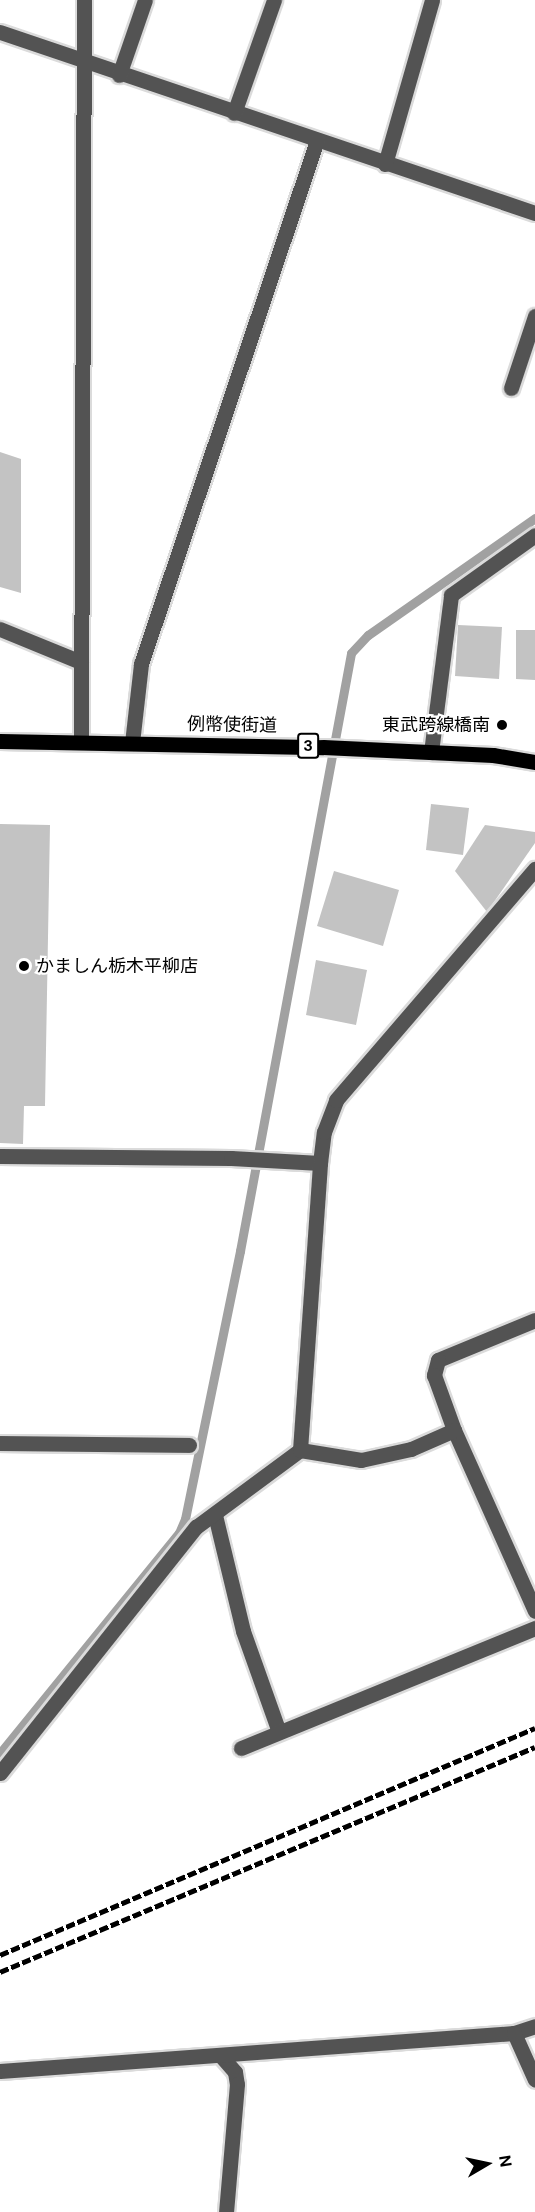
<!DOCTYPE html>
<html>
<head>
<meta charset="utf-8">
<style>
  body { margin:0 }
  #map { position:relative; width:535px; height:2212px; overflow:hidden; background:#fff; font-family:"DM Sans","Noto Sans JP",sans-serif }
  div>[style] { position:absolute }
  [style*='--x'] { left:calc(var(--x)*1px); top:calc(var(--y)*1px); width:calc(var(--w)*1px); rotate:calc(var(--a)*1deg) }
  .stream>* { height:9px; margin:-4.5px; padding:0 4.5px; transform-origin:4.5px; border-radius:4.5px; background:#a1a1a1 }
  .building>* { inset:0; background:#c3c3c3 }
  .roads { filter:drop-shadow(2px 0 #dbdbdb) drop-shadow(-2px 0 #dbdbdb) drop-shadow(0 2px #dbdbdb) drop-shadow(0 -2px #dbdbdb) }
  .minor>* { height:15px; margin:-7.5px; padding:0 7.5px; transform-origin:7.5px; border-radius:7.5px; background:#535353 }
  .major>* { height:15px; margin:-7.5px; padding:0 7.5px; transform-origin:7.5px; border-radius:7.5px; background:#000 }
  .rail>* { height:4.5px; margin-top:-2.25px; transform-origin:0; background:repeating-linear-gradient(90deg,#000 0 9px,transparent 0 12px) }
  .dots>* { width:16px; height:16px; translate:-50% -50%; box-sizing:border-box; border:3px solid #fff; border-radius:50% }
  span { translate:-50% -50%; white-space:nowrap; text-align:center; line-height:1.15; -webkit-text-stroke:4.5px #fff; paint-order:stroke }
  .shield-label span { padding:2px 4px; background:#fff; border:2px solid; border-radius:4px; -webkit-text-stroke-width:0 }
  .shield-label { font-size:16px; color:#000; font-weight:700 }
  .street-label { font-size:18px; color:#000 }
  .poi-label { font-size:18px; color:#000 }
  .right { translate:-100% -50%; text-align:right }
  .left { translate:0 -50%; text-align:left }
  .north { position:absolute; left:457px; top:2134px; width:60px; height:60px; -webkit-text-stroke:4px #fff; paint-order:stroke; rotate:81deg; font-size:16px; font-weight:700; line-height:24px; text-align:center; color:#000 }
  .north::after { content:''; display:block; margin:auto; width:21px; height:27px; background:#000; clip-path:polygon(50% 0,100% 100%,50% 72%,0 100%) }
</style>
</head>
<body>
<div id="map">
  <div class="stream">
    <i style="--x:0;--y:1753;--w:284;--a:-50.9"></i>
    <i style="--x:179;--y:1533;--w:15;--a:-67"></i>
    <i style="--x:185;--y:1519;--w:274;--a:-78.4"></i>
    <i style="--x:240;--y:1251;--w:608;--a:-79.48"></i>
    <i style="--x:351;--y:653;--w:25;--a:-47"></i>
    <i style="--x:368;--y:635;--w:204;--a:-35"></i>
  </div>
  <div class="building">
    <i style="clip-path:polygon(0 452px,21px 459px,21px 593px,0 587px)"></i>
    <i style="clip-path:polygon(458px 625px,502px 627px,499px 679px,455px 676px)"></i>
    <i style="clip-path:polygon(516px 630px,535px 630px,535px 680px,516px 679px)"></i>
    <i style="clip-path:polygon(431px 804px,469px 808px,463px 855px,426px 850px)"></i>
    <i style="clip-path:polygon(0 824px,50px 825px,45px 1106px,24px 1106px,23px 1144px,0 1143px)"></i>
    <i style="clip-path:polygon(485px 825px,535px 832px,535px 843px,487px 912px,455px 871px)"></i>
    <i style="clip-path:polygon(334px 871px,399px 890px,383px 946px,317px 926px)"></i>
    <i style="clip-path:polygon(316px 960px,367px 970px,356px 1025px,306px 1015px)"></i>
  </div>
  <div class="roads">
    <div class="minor">
      <i style="--x:0;--y:32;--w:565;--a:18.69"></i>
      <i style="--x:119;--y:75;--w:79;--a:-70.9"></i>
      <i style="--x:234;--y:113;--w:120;--a:-70.5"></i>
      <i style="--x:385;--y:164;--w:171;--a:-74"></i>
      <i style="--x:511;--y:388;--w:76;--a:-71.6"></i>
      <i style="--x:0;--y:629;--w:87;--a:22.2"></i>
      <i style="--x:81;--y:742;--w:742;--a:-89.77"></i>
      <i style="--x:132;--y:743;--w:80;--a:-83.5"></i>
      <i style="--x:141;--y:664;--w:553;--a:-71.43"></i>
      <i style="--x:431;--y:752;--w:158;--a:-82.7"></i>
      <i style="--x:451;--y:595;--w:103;--a:-35.5"></i>
      <i style="--x:0;--y:1156;--w:231;--a:0.5"></i>
      <i style="--x:231;--y:1158;--w:89;--a:3.2"></i>
      <i style="--x:320;--y:1163;--w:31;--a:-83"></i>
      <i style="--x:324;--y:1132;--w:34;--a:-69"></i>
      <i style="--x:336;--y:1100;--w:305;--a:-49.3"></i>
      <i style="--x:535;--y:1320;--w:105;--a:157.6"></i>
      <i style="--x:438;--y:1360;--w:16;--a:105"></i>
      <i style="--x:434;--y:1375;--w:59;--a:70"></i>
      <i style="--x:454;--y:1430;--w:198;--a:65.9"></i>
      <i style="--x:0;--y:1443;--w:189;--a:0.6"></i>
      <i style="--x:300;--y:1450;--w:288;--a:-86"></i>
      <i style="--x:215;--y:1515;--w:119;--a:76.4"></i>
      <i style="--x:243;--y:1631;--w:107;--a:70.4"></i>
      <i style="--x:241;--y:1748;--w:318;--a:-22.2"></i>
      <i style="--x:0;--y:1773;--w:315;--a:-51.5"></i>
      <i style="--x:196;--y:1527;--w:129;--a:-36.5"></i>
      <i style="--x:300;--y:1450;--w:62;--a:9.3"></i>
      <i style="--x:361;--y:1460;--w:51;--a:-12.4"></i>
      <i style="--x:411;--y:1449;--w:47;--a:-23.8"></i>
      <i style="--x:514;--y:2033;--w:22;--a:-18"></i>
      <i style="--x:222;--y:2057;--w:20;--a:49"></i>
      <i style="--x:235;--y:2072;--w:12;--a:81"></i>
      <i style="--x:237;--y:2084;--w:128;--a:94.9"></i>
      <i style="--x:0;--y:2071;--w:515;--a:-4.23"></i>
      <i style="--x:514;--y:2033;--w:51;--a:65.9"></i>
    </div>
    <div class="major">
      <i style="--x:0;--y:741;--w:323;--a:1.1"></i>
      <i style="--x:323;--y:747;--w:170;--a:2.7"></i>
      <i style="--x:493;--y:755;--w:43;--a:9.5"></i>
    </div>
  </div>
  <div class="rail">
    <i style="--x:0;--y:1955;--w:581;--a:-22.99"></i>
    <i style="--x:0;--y:1972;--w:580;--a:-22.81"></i>
  </div>
  <div class="dots">
    <i style="left:502px;top:725px;background:#000"></i>
    <i style="left:24px;top:966px;background:#000"></i>
  </div>
  <div class="shield-label">
    <span style="left:308px;top:746px">3</span>
  </div>
  <div class="street-label">
    <span style="left:232px;top:725px;rotate:1deg">例幣使街道</span>
  </div>
  <div class="poi-label">
    <span class="right" style="left:490px;top:725px">東武跨線橋南</span>
    <span class="left" style="left:36px;top:966px">かましん栃木平柳店</span>
  </div>
  <div class="north">N</div>
</div>
</body>
</html>
